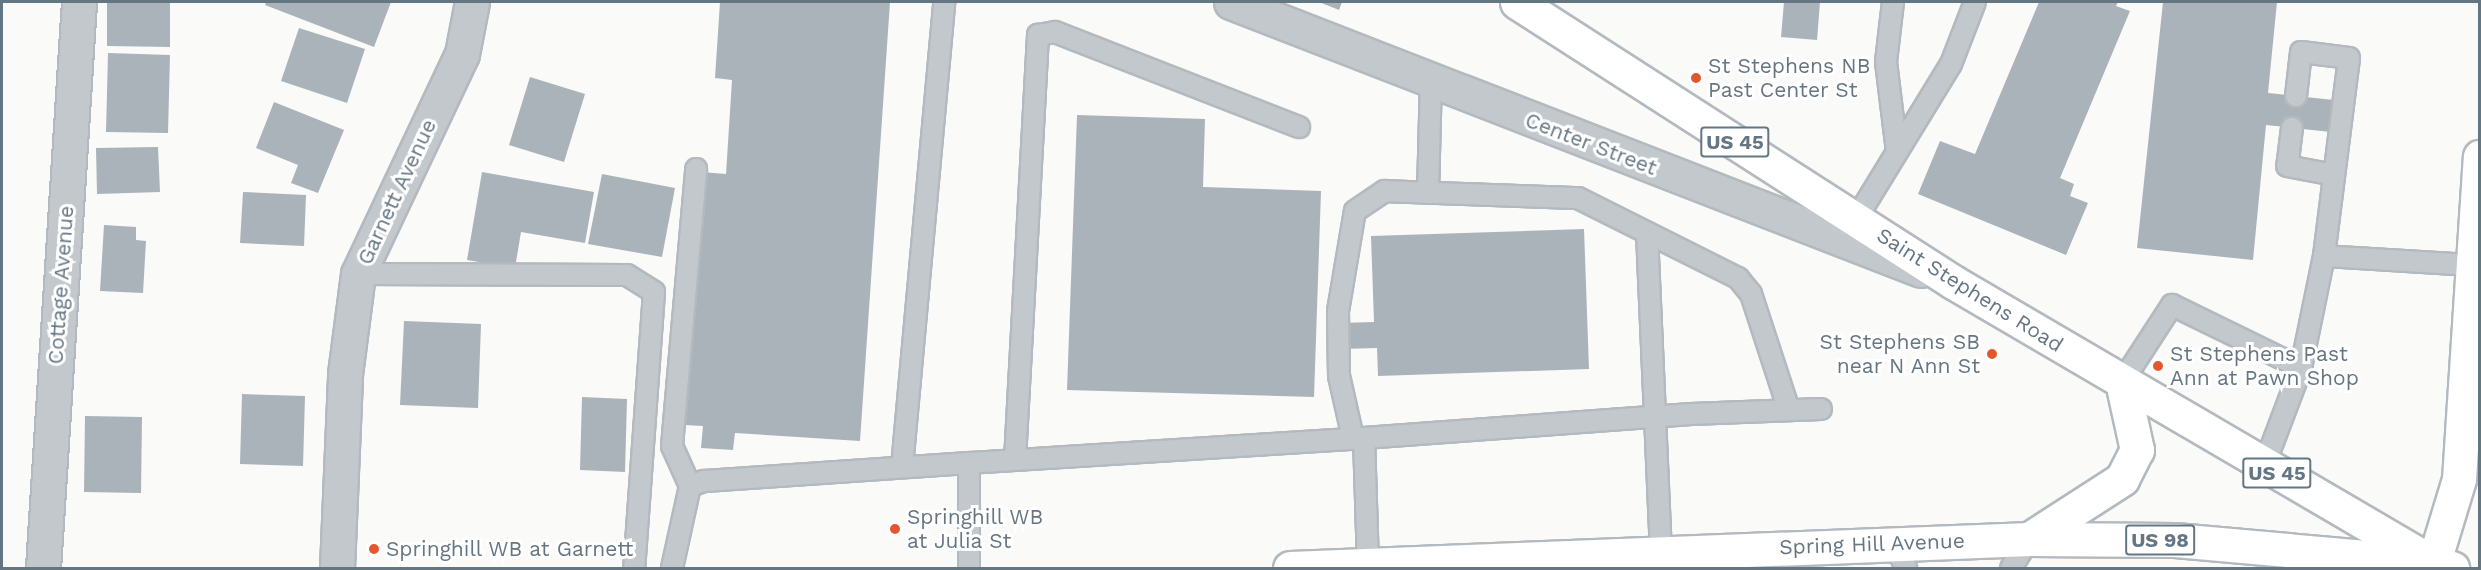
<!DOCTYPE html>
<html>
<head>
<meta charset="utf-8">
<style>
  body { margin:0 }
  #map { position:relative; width:2481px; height:570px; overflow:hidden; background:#fafaf8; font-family:"Work Sans",sans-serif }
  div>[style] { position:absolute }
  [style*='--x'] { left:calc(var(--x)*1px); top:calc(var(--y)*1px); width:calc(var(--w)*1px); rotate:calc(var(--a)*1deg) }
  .building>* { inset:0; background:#aab3b9 }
  .roads { filter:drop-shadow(2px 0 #b3babf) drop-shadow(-2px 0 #b3babf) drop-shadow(0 2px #b3babf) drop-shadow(0 -2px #b3babf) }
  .lane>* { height:20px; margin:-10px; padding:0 10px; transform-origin:10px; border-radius:10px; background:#c3c8cc }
  .street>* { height:33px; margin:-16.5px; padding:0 16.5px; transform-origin:16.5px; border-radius:16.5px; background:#c3c8cc }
  .secondary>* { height:33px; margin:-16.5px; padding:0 16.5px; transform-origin:16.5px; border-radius:16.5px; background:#fff }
  .primary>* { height:33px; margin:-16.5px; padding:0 16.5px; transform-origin:16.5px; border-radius:16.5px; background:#fff }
  .dots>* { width:16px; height:16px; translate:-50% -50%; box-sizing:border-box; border:3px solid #fff; border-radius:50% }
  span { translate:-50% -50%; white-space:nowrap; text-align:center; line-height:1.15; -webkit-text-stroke:6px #fff; paint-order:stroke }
  .shield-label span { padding:2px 4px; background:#fff; border:2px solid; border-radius:4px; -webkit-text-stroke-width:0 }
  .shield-label { font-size:20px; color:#657683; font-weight:700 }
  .poi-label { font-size:21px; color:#657683 }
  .left { translate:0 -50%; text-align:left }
  .right { translate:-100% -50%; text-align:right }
  .street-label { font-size:21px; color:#657683 }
  .frame { position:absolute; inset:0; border:3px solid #657683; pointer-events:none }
</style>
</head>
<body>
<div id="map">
  <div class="building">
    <i style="clip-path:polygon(107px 2px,170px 2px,170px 47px,107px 46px)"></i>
    <i style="clip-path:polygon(266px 2px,391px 2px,374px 47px,265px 5px)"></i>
    <i style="clip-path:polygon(720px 2px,890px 2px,860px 441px,735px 433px,733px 450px,701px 448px,703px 426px,684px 425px,701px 172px,726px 174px,732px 80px,715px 78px)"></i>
    <i style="clip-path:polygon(1319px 2px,1342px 2px,1339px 10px)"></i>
    <i style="clip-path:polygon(1784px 2px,1820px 2px,1817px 40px,1781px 37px)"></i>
    <i style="clip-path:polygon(2039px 2px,2118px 2px,2116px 6px,2130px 11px,2060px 178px,2074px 184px,2070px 196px,2088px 203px,2066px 255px,1918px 194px,1940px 141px,1975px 154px)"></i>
    <i style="clip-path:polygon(2163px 2px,2277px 2px,2268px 93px,2334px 100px,2331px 132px,2266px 125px,2253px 260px,2137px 248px)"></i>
    <i style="clip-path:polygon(299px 28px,365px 49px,347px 103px,281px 81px)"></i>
    <i style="clip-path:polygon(108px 53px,170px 55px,168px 133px,106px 132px)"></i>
    <i style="clip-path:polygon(530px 77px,585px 94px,564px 162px,509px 145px)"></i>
    <i style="clip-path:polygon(274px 102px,344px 130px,318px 193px,291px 183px,298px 165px,256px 148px)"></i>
    <i style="clip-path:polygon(1077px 115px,1205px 119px,1203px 187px,1321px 191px,1314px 397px,1067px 390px)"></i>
    <i style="clip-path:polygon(158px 147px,160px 192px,97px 194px,96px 148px)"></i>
    <i style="clip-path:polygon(482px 172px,594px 192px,585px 243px,521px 232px,515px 268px,467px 260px)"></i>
    <i style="clip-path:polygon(602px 174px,675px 188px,662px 257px,588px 244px)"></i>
    <i style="clip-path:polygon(243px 192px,306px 195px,304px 246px,240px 243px)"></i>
    <i style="clip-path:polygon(104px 225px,136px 227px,136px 240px,146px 241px,143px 293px,100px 291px)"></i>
    <i style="clip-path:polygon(1584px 229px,1589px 369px,1378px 376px,1377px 348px,1342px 349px,1341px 323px,1374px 322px,1371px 236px)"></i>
    <i style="clip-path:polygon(404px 321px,481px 324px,478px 408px,400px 405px)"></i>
    <i style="clip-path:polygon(242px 394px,305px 396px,303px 466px,240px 464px)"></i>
    <i style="clip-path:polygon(582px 397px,627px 399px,625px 472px,580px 470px)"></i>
    <i style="clip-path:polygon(85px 416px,142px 417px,141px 493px,84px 492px)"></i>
  </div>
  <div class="roads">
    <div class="lane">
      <i style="--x:1893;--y:2;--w:60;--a:96.7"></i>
      <i style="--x:1886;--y:62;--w:90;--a:83"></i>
      <i style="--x:2296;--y:96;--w:44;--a:-83.5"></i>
      <i style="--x:2301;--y:52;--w:48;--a:7.1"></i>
      <i style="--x:2349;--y:58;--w:200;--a:97.2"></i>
      <i style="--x:2292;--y:128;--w:38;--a:97"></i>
      <i style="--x:2287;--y:166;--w:48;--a:10.8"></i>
      <i style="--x:1428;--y:193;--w:112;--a:-88.5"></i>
      <i style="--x:1856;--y:219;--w:182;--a:-58.5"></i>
      <i style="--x:1951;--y:64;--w:66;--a:-68.8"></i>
      <i style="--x:1647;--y:233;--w:319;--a:87.5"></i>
      <i style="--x:358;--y:274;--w:269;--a:0.2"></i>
      <i style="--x:627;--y:275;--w:32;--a:32"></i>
      <i style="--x:654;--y:292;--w:277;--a:94.1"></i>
      <i style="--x:2122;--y:382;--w:92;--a:-57"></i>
      <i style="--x:2172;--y:305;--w:144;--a:26"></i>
      <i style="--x:2301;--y:368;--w:114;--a:-78.4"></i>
      <i style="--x:2324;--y:256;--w:149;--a:3.5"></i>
      <i style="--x:1353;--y:438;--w:64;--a:-102.7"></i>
      <i style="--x:1339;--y:376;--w:65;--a:-90.9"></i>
      <i style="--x:1338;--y:311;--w:101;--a:-80.4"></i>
      <i style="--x:1355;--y:211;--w:36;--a:-34"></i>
      <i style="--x:1385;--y:191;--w:193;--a:2.1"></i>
      <i style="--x:1578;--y:198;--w:179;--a:26.6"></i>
      <i style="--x:1738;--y:278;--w:21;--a:51"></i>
      <i style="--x:1751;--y:294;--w:122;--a:71.9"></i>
      <i style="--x:1364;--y:438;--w:328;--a:-4.2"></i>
      <i style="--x:1691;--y:414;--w:130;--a:-2.2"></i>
      <i style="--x:1015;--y:460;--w:426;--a:-86.9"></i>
      <i style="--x:1038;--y:35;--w:17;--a:-10"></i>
      <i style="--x:1055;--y:32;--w:262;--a:21.3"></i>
      <i style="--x:969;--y:463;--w:396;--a:-3.6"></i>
      <i style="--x:1364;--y:438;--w:127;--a:88.2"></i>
      <i style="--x:2264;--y:466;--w:105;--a:-69.3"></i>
      <i style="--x:902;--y:467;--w:467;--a:-84.8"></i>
      <i style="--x:690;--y:486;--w:44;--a:-114.2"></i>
      <i style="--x:672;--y:446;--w:278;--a:-85"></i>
      <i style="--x:1894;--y:543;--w:28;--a:64"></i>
      <i style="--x:672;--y:568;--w:84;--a:-77.6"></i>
      <i style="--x:690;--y:486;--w:15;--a:-20"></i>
      <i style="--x:704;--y:481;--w:266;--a:-3.9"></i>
      <i style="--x:969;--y:463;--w:105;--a:90"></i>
      <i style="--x:2011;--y:568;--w:34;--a:-58"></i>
    </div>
    <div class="street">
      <i style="--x:1231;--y:2;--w:740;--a:21.23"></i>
      <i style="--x:43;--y:568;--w:567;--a:-86.36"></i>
      <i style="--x:337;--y:568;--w:194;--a:-87.6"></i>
      <i style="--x:345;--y:374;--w:101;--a:-82.6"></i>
      <i style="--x:358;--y:274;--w:243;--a:-64.7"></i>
      <i style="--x:462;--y:54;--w:53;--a:-79.1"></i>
    </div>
    <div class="secondary">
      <i style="--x:2432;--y:568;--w:93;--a:-73.1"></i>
      <i style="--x:2459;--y:479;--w:323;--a:-86.3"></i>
    </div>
    <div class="primary">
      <i style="--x:1517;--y:2;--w:518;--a:32.71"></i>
      <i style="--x:1953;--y:282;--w:545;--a:30.33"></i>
      <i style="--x:2029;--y:539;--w:111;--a:-32.8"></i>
      <i style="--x:2122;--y:479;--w:33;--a:-63"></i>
      <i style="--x:2137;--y:450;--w:70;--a:-102.4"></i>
      <i style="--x:1290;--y:568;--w:740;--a:-2.25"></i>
      <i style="--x:2029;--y:539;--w:146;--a:0.4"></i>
      <i style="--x:2175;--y:540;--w:259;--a:5.1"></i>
      <i style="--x:2433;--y:563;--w:20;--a:15"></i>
    </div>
  </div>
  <div class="dots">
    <i style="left:1696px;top:78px;background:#e4572e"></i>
    <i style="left:1992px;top:354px;background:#e4572e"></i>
    <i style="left:2158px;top:366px;background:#e4572e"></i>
    <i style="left:895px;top:529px;background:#e4572e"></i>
    <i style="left:374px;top:549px;background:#e4572e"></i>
  </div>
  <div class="shield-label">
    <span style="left:1735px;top:142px">US 45</span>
    <span style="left:2277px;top:473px">US 45</span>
    <span style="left:2160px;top:540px">US 98</span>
  </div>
  <div class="poi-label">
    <span class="left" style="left:1708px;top:78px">St Stephens NB<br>Past Center St</span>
    <span class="right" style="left:1980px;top:354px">St Stephens SB<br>near N Ann St</span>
    <span class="left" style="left:2170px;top:366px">St Stephens Past<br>Ann at Pawn Shop</span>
    <span class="left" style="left:907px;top:529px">Springhill WB<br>at Julia St</span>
    <span class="left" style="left:386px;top:549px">Springhill WB at Garnett</span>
  </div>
  <div class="street-label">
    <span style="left:1591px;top:144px;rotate:21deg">Center Street</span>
    <span style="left:397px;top:192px;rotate:-65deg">Garnett Avenue</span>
    <span style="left:61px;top:285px;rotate:-86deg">Cottage Avenue</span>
    <span style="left:1970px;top:290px;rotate:32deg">Saint Stephens Road</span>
    <span style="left:1872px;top:544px;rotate:-2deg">Spring Hill Avenue</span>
  </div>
  <div class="frame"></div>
</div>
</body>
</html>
